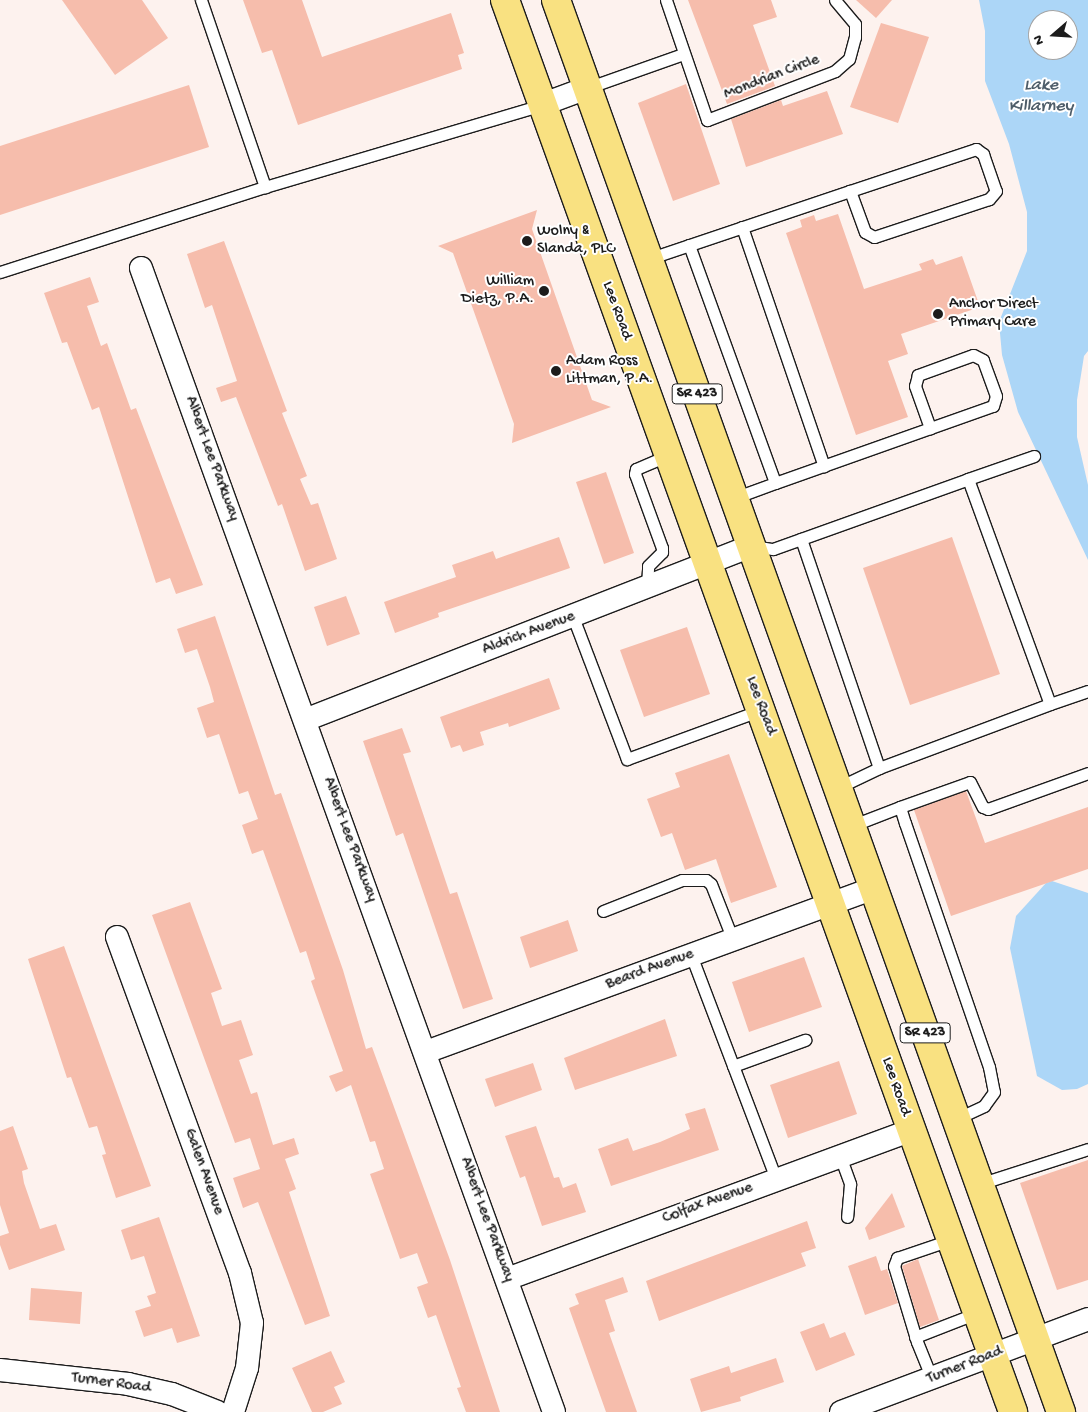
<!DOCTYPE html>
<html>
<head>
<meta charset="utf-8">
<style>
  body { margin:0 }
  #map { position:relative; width:1088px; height:1412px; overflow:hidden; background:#fdf2ee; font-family:"Gochi Hand",sans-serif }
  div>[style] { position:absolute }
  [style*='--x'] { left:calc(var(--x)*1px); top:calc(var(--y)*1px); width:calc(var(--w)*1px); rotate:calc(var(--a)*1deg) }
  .water>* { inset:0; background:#acd6f7 }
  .building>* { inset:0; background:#f6bdac }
  .roads { filter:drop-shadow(1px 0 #1c1c1c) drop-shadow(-1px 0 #1c1c1c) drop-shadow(0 1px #1c1c1c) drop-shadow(0 -1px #1c1c1c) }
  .lane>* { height:11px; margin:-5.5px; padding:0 5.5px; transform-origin:5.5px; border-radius:5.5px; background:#fff }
  .street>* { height:22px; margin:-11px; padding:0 11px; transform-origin:11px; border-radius:11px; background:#fff }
  .primary>* { height:28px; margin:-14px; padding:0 14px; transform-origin:14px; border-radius:14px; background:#f9e181 }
  .dots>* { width:14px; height:14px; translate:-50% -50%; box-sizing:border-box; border:2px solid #fff; border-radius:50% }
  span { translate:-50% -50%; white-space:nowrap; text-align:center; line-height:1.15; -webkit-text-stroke:4px #fff; paint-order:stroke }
  .shield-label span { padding:1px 4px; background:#fff; border:1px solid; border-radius:4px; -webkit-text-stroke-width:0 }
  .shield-label { font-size:15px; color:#1c1c1c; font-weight:700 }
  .street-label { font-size:16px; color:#1c1c1c }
  .poi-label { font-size:16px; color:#1c1c1c }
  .left { translate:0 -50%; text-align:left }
  .right { translate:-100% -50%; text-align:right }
  .water-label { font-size:18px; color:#4e5d69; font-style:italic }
  .north { position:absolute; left:1028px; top:10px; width:50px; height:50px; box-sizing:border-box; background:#fff; border:1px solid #a4a4a4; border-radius:50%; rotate:251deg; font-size:14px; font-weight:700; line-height:20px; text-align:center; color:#1c1c1c }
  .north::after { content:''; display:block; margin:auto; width:18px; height:22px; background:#1c1c1c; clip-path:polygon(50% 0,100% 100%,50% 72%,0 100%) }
</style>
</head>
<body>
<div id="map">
  <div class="water">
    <i style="clip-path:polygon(evenodd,979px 0,1088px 0,1088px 351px,1084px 356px,1077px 400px,1077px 437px,1088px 485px,1088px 560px,1018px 412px,1002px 355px,999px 322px,1027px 251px,1027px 212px,1009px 144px,985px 81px,985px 31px,979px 0,1038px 20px,1068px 20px,1068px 50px,1038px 50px,1038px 20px)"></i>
    <i style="clip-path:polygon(1052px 881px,1088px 893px,1088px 1084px,1077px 1089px,1062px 1090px,1037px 1076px,1010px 948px,1016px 916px,1046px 883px)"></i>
  </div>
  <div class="building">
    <i style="clip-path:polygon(62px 0,142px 0,168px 38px,115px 75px)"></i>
    <i style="clip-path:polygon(243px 0,302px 0,322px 57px,451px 13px,464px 53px,458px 55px,462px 69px,298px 125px,272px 50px,262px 53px)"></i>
    <i style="clip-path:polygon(688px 0,771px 0,777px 17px,753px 25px,775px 86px,727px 104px)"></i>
    <i style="clip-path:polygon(856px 0,892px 0,876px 18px)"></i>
    <i style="clip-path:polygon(881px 23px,929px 37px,898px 123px,850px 107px)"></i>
    <i style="clip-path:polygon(686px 84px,720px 184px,673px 201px,638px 103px)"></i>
    <i style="clip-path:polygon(189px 85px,209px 147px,0 215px,0 146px)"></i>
    <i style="clip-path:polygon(827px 91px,843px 134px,746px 167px,731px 119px,781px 100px,783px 106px)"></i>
    <i style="clip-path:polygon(537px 210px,532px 229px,592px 400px,611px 407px,512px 443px,514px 424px,453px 253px,438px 246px)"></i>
    <i style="clip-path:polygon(838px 214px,864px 289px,922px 270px,919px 264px,933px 259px,936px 265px,962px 256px,980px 307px,901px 334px,908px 354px,888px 361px,908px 417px,856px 435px,786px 233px,802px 227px,800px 220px,814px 215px,816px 221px)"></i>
    <i style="clip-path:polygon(224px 241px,287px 411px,282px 413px,307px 476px,300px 479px,311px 505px,318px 503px,337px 559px,305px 571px,282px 504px,278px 506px,236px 397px,221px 402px,216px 388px,237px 381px,212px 305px,205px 308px,187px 254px)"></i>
    <i style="clip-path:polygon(90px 277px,99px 302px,87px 306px,101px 346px,107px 343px,131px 410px,136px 408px,203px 585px,176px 594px,170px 578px,156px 583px,99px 407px,92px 410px,67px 342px,62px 343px,44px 293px)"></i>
    <i style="clip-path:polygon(606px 472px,634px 553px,604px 564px,576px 482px)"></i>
    <i style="clip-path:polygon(559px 537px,570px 568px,438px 613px,439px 617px,395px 633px,384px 602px,456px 577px,452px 565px,493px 551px,496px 559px)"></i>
    <i style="clip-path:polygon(952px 537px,1000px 674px,910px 705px,863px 568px)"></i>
    <i style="clip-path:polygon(346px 596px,360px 634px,327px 646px,314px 607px)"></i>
    <i style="clip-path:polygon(215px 616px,275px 795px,281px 793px,343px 970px,366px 1049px,372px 1047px,450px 1260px,500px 1412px,466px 1412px,457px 1388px,461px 1387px,436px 1315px,428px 1318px,417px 1287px,428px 1283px,417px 1253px,400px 1259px,370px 1174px,384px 1169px,375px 1141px,370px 1142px,351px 1085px,336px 1092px,329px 1076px,343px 1071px,311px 981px,315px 979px,306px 951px,300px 953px,263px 850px,252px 854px,242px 825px,258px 819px,248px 791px,239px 794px,219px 734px,207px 738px,197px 708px,214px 702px,210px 687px,197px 649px,185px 653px,177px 629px)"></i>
    <i style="clip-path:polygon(687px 627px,710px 694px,644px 717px,620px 650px)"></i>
    <i style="clip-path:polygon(549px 678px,560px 709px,509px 727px,508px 723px,480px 732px,484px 745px,463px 752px,460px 745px,451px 748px,440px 717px)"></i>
    <i style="clip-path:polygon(402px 728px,411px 752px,403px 754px,450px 894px,457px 892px,493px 999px,463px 1009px,403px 833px,396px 836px,363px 741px)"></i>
    <i style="clip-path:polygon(729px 754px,777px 887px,731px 903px,716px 859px,685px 870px,672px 833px,661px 837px,647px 799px,680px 787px,675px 773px)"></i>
    <i style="clip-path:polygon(966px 791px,985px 843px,1088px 807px,1088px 869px,951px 916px,914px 810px)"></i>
    <i style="clip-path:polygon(190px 902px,222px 989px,211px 993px,222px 1026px,241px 1020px,253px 1055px,239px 1060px,251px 1094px,257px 1092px,273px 1145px,294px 1138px,299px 1154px,285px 1159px,296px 1189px,289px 1192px,330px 1316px,305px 1325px,258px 1202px,243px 1208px,233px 1178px,260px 1169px,250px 1138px,235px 1143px,152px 915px)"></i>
    <i style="clip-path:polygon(568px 920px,578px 951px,530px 968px,520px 937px)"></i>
    <i style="clip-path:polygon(64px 946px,151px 1186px,116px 1198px,102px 1155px,106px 1154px,97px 1126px,89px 1128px,71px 1077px,67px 1078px,28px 959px)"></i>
    <i style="clip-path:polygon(804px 957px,822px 1007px,749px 1032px,732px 982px)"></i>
    <i style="clip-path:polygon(665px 1019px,677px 1056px,575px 1090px,564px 1058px)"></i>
    <i style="clip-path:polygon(839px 1061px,857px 1114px,788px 1138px,770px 1085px)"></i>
    <i style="clip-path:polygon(533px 1063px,542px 1090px,495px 1107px,485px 1079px)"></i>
    <i style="clip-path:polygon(705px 1108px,719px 1150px,611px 1186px,598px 1149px,628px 1138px,633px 1151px,660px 1142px,690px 1129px,685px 1114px)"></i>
    <i style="clip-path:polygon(13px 1126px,28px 1169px,22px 1171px,24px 1183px,40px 1229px,56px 1224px,65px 1250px,9px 1270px,0 1245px,0 1236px,9px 1233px,0 1205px,0 1131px)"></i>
    <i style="clip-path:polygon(536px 1126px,554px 1178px,559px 1177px,563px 1188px,576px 1183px,586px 1212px,542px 1226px,525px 1176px,520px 1178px,505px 1136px)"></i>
    <i style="clip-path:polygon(1088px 1160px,1088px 1280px,1057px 1290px,1020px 1183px)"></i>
    <i style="clip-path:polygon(892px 1193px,905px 1227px,869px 1240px,865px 1228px)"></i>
    <i style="clip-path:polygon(159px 1217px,200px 1336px,177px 1343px,172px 1328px,144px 1337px,135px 1311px,151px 1306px,147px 1296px,156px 1293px,144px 1256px,131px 1260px,121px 1230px)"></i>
    <i style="clip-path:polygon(807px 1221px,816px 1248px,801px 1253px,806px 1266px,659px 1321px,646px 1281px)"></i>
    <i style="clip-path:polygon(876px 1256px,881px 1271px,887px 1269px,898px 1303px,865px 1315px,848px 1266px)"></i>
    <i style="clip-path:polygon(918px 1259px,939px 1320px,920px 1327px,902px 1266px)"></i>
    <i style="clip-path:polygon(623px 1277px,628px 1292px,605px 1300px,615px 1331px,609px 1333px,637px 1412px,606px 1412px,569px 1308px,579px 1304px,575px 1294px)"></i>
    <i style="clip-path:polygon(31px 1288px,82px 1292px,80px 1324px,29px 1320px)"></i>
    <i style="clip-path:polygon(824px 1323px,830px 1338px,845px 1332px,855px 1355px,816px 1371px,800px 1332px)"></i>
    <i style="clip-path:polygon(331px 1351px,345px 1382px,334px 1387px,342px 1404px,323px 1412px,312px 1412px,292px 1368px)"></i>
    <i style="clip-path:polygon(776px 1358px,784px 1382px,740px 1397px,741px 1401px,701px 1412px,690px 1379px,729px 1366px,731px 1373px)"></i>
  </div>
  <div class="roads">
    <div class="lane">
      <i style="--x:201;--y:0;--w:198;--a:71.1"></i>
      <i style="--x:666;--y:0;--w:127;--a:71.1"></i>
      <i style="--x:707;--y:120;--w:137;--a:-20.9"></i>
      <i style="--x:835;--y:71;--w:18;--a:-41"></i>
      <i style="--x:849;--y:59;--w:23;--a:-75"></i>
      <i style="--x:855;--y:37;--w:13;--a:-90"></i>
      <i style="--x:855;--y:24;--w:31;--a:-130"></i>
      <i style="--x:587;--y:88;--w:102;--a:-19.5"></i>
      <i style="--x:742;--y:227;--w:253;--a:71.1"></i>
      <i style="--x:689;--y:245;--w:253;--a:70.1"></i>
      <i style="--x:775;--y:483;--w:231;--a:-19.5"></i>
      <i style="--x:993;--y:406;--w:10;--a:-73"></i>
      <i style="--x:996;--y:396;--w:38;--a:-110"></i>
      <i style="--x:983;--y:360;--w:11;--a:-153"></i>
      <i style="--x:973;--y:355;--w:59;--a:160"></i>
      <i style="--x:918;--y:375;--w:11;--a:105"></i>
      <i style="--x:915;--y:386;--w:45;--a:70.3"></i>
      <i style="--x:648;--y:259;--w:213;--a:-18.6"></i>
      <i style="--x:850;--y:191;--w:133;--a:-18.4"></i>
      <i style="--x:976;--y:149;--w:9;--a:36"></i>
      <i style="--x:983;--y:154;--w:39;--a:71"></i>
      <i style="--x:996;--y:191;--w:11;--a:131"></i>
      <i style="--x:989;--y:199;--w:121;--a:161.7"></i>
      <i style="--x:874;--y:237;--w:10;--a:-151"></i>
      <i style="--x:865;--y:232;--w:44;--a:-110.1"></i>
      <i style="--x:0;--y:272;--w:278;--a:-17.8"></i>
      <i style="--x:265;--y:187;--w:288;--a:-16.5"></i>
      <i style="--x:968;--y:479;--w:70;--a:-19.2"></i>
      <i style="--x:734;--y:498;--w:44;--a:-20.1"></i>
      <i style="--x:801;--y:539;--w:242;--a:71.2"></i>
      <i style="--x:753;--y:546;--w:20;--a:9"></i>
      <i style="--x:773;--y:549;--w:207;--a:-19.7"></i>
      <i style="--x:968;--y:479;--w:239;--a:70"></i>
      <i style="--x:1050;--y:704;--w:183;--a:159.5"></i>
      <i style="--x:879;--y:768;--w:47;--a:154.5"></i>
      <i style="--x:647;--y:588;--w:22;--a:-87"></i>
      <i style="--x:648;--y:566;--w:20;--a:-45"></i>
      <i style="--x:662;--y:552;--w:4;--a:-90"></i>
      <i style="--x:662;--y:548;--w:79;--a:-110"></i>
      <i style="--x:635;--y:474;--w:5;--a:-79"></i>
      <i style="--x:636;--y:469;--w:36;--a:-23"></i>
      <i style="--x:573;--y:617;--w:152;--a:69.2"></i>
      <i style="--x:627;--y:759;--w:143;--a:-20.1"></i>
      <i style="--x:1050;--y:704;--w:40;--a:-18.9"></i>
      <i style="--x:900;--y:807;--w:74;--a:-19.7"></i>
      <i style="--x:970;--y:782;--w:28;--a:63"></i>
      <i style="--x:983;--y:807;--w:5;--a:22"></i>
      <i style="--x:988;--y:809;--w:106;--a:-19.8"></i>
      <i style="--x:851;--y:826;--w:53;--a:-21.2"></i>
      <i style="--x:900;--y:807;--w:17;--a:73"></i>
      <i style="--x:905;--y:823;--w:258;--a:71"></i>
      <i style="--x:989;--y:1067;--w:25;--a:79"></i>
      <i style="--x:994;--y:1092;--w:17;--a:126"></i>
      <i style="--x:984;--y:1106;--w:31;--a:155"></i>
      <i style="--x:603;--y:911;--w:85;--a:-21.4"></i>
      <i style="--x:682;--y:880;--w:24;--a:0"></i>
      <i style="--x:706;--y:880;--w:6;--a:39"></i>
      <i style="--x:711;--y:884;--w:60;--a:68.6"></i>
      <i style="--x:691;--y:955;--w:240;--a:69.2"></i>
      <i style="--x:733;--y:1066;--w:77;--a:-19.9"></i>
      <i style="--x:840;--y:1156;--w:30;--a:70"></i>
      <i style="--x:850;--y:1184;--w:33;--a:95"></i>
      <i style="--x:979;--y:1184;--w:114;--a:-17.8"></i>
      <i style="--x:915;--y:1337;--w:66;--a:-21.2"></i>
      <i style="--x:932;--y:1379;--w:40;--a:-112"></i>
      <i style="--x:917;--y:1342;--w:79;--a:-106.8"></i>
      <i style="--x:894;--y:1266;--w:9;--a:-69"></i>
      <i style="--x:897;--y:1258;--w:56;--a:-18.8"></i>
    </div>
    <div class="street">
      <i style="--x:541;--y:105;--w:49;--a:-20.3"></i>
      <i style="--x:141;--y:268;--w:1216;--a:70.15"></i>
      <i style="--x:305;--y:720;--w:479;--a:-21.3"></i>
      <i style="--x:117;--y:937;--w:358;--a:69.9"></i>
      <i style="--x:240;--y:1273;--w:51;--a:76.5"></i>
      <i style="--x:252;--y:1323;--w:45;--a:96.3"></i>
      <i style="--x:247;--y:1368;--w:46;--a:107.7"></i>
      <i style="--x:426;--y:1052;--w:476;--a:-20.1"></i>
      <i style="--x:507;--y:1279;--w:429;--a:-20.2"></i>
      <i style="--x:0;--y:1370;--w:129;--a:6.2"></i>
      <i style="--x:128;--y:1384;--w:45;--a:12.8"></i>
      <i style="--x:172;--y:1394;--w:49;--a:21.4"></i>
      <i style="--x:841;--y:1412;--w:264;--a:-20.6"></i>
    </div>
    <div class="primary">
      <i style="--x:505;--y:0;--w:1501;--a:70.21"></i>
      <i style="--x:556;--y:0;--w:1500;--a:70.32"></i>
    </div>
  </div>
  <div class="dots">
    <i style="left:527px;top:241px;background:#1c1c1c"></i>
    <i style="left:544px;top:291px;background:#1c1c1c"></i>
    <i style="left:938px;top:314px;background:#1c1c1c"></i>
    <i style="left:556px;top:371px;background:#1c1c1c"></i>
  </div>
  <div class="shield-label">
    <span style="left:697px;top:394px">SR 423</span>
    <span style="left:925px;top:1033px">SR 423</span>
  </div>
  <div class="street-label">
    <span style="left:772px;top:78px;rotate:-21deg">Mondrian Circle</span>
    <span style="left:616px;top:311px;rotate:70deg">Lee Road</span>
    <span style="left:211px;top:459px;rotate:70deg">Albert Lee Parkway</span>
    <span style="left:529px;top:634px;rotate:-21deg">Aldrich Avenue</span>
    <span style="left:760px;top:706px;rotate:70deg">Lee Road</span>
    <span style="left:349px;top:840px;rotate:70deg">Albert Lee Parkway</span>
    <span style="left:650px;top:970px;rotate:-20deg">Beard Avenue</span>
    <span style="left:895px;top:1087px;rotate:71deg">Lee Road</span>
    <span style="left:203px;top:1172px;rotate:70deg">Galen Avenue</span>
    <span style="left:708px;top:1204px;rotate:-20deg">Colfax Avenue</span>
    <span style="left:486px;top:1220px;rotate:70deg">Albert Lee Parkway</span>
    <span style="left:965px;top:1366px;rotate:-21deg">Turner Road</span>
    <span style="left:111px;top:1384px;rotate:8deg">Turner Road</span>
  </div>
  <div class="poi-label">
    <span class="left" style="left:537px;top:241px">Wolny &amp;<br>Slanda, PLC</span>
    <span class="right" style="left:534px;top:291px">William<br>Dietz, P.A.</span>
    <span class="left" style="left:949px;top:314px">Anchor Direct<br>Primary Care</span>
    <span class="left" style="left:566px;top:371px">Adam Ross<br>Littman, P.A.</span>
  </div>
  <div class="water-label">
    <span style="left:1041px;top:97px">Lake<br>Killarney</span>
  </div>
  <div class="north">N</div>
</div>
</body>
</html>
